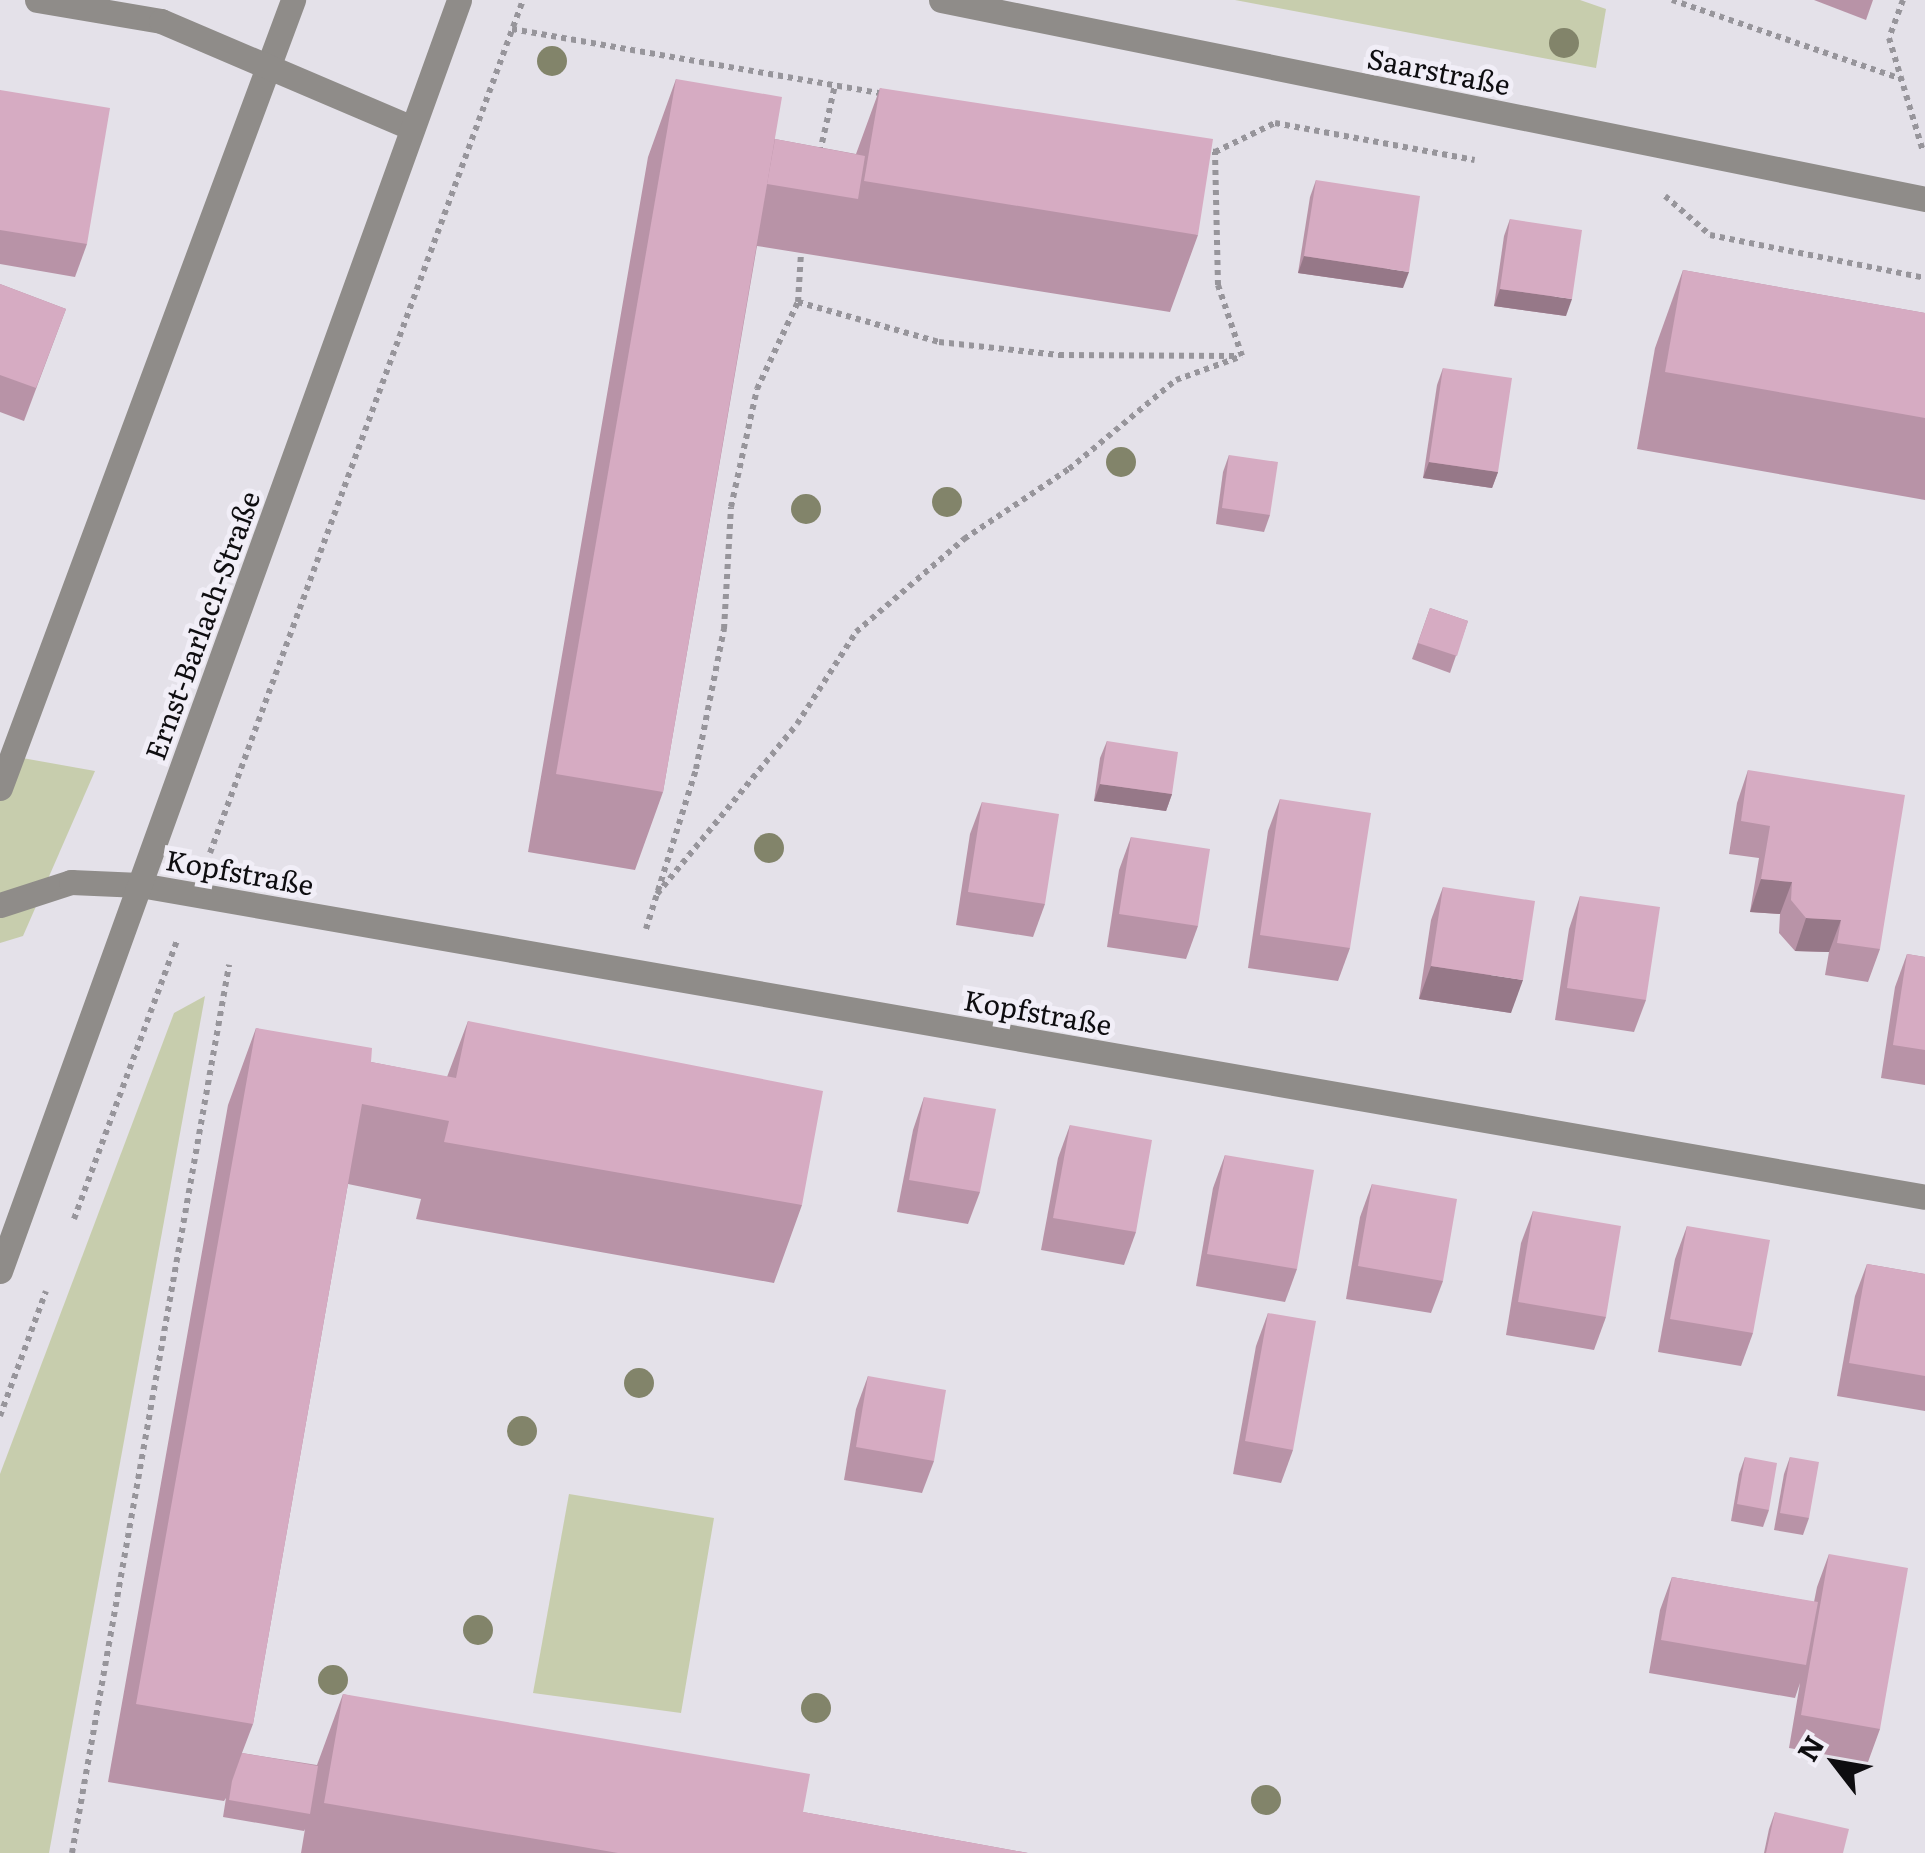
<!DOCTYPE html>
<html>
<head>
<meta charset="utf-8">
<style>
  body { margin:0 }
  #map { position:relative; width:1925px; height:1853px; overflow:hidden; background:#e4e1e9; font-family:Literata,serif }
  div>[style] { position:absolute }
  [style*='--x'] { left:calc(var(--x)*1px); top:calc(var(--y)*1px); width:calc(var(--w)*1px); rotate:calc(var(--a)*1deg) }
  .green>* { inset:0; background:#c7cdad }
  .path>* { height:6px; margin-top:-3px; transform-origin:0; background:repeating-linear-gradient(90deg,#97959b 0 5px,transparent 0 10px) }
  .lane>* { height:25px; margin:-12.5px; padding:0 12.5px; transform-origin:12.5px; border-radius:12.5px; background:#8f8c89 }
  .street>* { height:25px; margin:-12.5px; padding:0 12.5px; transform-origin:12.5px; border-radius:12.5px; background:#8f8c89 }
  .trees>* { width:30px; height:30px; margin:-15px; border-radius:50%; background:#82846a }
  .wall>* { inset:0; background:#b893a7 }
  .shaded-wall>* { inset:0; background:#967888 }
  .building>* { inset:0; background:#d6abc2 }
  span { translate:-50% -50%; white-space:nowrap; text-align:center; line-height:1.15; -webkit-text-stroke:10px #f1eef7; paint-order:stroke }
  .street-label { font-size:28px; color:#0e0d10 }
  .north { position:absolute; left:1785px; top:1713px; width:100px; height:100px; -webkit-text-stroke:8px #f1eef7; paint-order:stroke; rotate:301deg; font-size:28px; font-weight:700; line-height:40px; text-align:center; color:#0e0d10 }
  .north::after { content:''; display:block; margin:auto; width:35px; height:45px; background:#0e0d10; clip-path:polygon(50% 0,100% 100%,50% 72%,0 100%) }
</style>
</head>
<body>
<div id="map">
  <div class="green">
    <i style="clip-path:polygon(1235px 0,1580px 0,1606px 9px,1596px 68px)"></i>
    <i style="clip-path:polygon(0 754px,95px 771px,23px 936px,0 943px)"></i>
    <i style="clip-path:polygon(205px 996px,49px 1853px,0 1853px,0 1474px,174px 1013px)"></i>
    <i style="clip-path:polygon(569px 1494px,714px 1518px,681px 1713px,533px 1693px)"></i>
  </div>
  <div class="path">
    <i style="--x:1672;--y:0;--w:242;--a:19"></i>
    <i style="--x:1903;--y:0;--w:40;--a:110.2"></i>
    <i style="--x:1889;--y:38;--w:118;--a:73.3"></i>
    <i style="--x:512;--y:29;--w:379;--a:9.9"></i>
    <i style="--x:1203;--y:150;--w:12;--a:9"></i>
    <i style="--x:1215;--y:152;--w:67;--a:-25.8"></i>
    <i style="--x:1275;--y:123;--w:203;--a:10.5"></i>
    <i style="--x:820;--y:152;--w:69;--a:-77.4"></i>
    <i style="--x:1665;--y:196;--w:60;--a:40.9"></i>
    <i style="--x:1710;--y:235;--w:219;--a:11.3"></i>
    <i style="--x:798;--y:302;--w:147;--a:15.8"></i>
    <i style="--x:939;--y:342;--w:121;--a:6.2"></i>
    <i style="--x:1059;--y:355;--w:177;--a:0.3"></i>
    <i style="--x:210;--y:853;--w:909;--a:-69.85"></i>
    <i style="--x:657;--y:894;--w:220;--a:-50.5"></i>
    <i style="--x:797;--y:724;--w:109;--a:-57.3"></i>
    <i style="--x:856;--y:632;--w:143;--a:-40.7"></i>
    <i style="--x:964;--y:539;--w:126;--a:-33.7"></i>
    <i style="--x:1069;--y:469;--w:139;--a:-39.8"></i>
    <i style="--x:1176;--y:380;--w:70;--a:-20"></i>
    <i style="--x:1242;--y:356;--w:75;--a:-108.7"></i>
    <i style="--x:1218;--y:285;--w:133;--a:-91.3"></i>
    <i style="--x:646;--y:929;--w:168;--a:-72.6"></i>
    <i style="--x:696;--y:769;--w:143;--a:-78.7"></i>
    <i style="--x:724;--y:629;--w:122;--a:-86.7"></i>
    <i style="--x:731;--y:507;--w:121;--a:-77.6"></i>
    <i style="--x:757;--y:389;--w:96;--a:-64.8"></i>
    <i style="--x:798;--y:302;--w:49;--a:-86.5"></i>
    <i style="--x:74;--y:1219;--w:297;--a:-69.7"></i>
    <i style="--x:0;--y:1416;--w:133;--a:-69.8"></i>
    <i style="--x:72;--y:1853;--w:902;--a:-79.97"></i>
  </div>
  <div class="lane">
    <i style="--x:0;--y:788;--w:841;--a:-69.6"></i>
    <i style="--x:0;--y:905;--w:75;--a:-17.9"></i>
    <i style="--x:71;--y:882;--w:69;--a:2.5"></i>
  </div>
  <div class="street">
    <i style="--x:37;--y:0;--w:126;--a:9.6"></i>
    <i style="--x:161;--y:21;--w:273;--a:23.1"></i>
    <i style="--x:941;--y:0;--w:1004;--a:11.43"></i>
    <i style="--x:140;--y:885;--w:1812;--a:9.91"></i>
    <i style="--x:0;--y:1271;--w:1351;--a:-70.14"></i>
  </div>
  <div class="trees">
    <i style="left:1564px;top:43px"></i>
    <i style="left:552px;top:61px"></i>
    <i style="left:1121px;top:462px"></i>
    <i style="left:947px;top:502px"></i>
    <i style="left:806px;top:509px"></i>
    <i style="left:769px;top:848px"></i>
    <i style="left:639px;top:1383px"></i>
    <i style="left:522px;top:1431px"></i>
    <i style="left:478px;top:1630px"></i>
    <i style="left:333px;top:1680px"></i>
    <i style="left:816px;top:1708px"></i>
    <i style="left:1266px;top:1800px"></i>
  </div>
  <div class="wall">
    <i style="clip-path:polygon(1814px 0,1873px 0,1866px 20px)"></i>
    <i style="clip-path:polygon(676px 79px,775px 139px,856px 154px,880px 88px,1198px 235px,1170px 312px,757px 246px,663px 792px,635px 870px,528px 852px,648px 157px)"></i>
    <i style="clip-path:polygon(0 90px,87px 244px,75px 277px,0 264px)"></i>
    <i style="clip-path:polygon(1316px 180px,1403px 288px,1298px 273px,1310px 197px)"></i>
    <i style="clip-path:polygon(1510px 219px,1566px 316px,1494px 306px,1504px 236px)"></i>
    <i style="clip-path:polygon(1683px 270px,1925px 313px,1925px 500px,1637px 449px,1655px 348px)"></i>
    <i style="clip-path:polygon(0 284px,66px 309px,24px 421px,0 412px)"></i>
    <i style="clip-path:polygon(1443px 368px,1498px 472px,1492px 488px,1423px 478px,1437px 385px)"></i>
    <i style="clip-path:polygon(1229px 455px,1270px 515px,1264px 532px,1216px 524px,1223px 472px)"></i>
    <i style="clip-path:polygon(1430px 608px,1468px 621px,1450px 673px,1412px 659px)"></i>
    <i style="clip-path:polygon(1107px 741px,1172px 794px,1166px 811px,1094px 801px,1100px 758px)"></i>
    <i style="clip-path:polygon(1748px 770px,1880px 949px,1868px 982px,1825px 975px,1829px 952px,1795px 951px,1779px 933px,1780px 914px,1750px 912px,1759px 858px,1729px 854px,1737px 803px)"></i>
    <i style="clip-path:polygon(1280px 799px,1350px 948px,1338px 981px,1248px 968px,1268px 831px)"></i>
    <i style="clip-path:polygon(982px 802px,1045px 904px,1033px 937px,956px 925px,970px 834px)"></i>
    <i style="clip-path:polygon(1131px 837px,1198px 926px,1186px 959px,1107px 947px,1119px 870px)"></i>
    <i style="clip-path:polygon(1443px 887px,1511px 1013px,1419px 999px,1431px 920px)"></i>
    <i style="clip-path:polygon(1580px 896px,1646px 1000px,1634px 1032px,1555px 1020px,1569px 929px)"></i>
    <i style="clip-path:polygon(1907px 954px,1925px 957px,1925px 1085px,1881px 1078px,1895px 987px)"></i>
    <i style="clip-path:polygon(468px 1021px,802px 1205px,774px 1283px,416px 1219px,421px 1199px,348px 1184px,253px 1724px,242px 1753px,317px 1765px,343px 1694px,803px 1812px,1028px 1853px,301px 1853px,305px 1829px,304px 1831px,223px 1817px,226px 1798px,224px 1801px,108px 1782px,228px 1105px,256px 1028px,371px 1062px,447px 1077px)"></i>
    <i style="clip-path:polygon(924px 1097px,980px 1192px,968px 1224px,897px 1212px,913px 1130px)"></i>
    <i style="clip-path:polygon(1070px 1125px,1136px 1232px,1124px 1265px,1041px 1250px,1058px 1158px)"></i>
    <i style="clip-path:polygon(1225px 1155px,1297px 1269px,1285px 1302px,1196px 1286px,1213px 1188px)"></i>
    <i style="clip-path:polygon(1372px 1184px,1443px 1281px,1431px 1313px,1346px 1299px,1360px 1217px)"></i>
    <i style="clip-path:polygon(1533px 1211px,1606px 1317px,1594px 1350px,1506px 1335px,1521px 1243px)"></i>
    <i style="clip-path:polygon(1687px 1226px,1753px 1333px,1741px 1366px,1658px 1352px,1675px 1259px)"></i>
    <i style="clip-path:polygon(1867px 1264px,1925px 1274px,1925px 1411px,1837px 1396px,1855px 1296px)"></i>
    <i style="clip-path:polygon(1268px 1313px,1293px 1450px,1281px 1483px,1233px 1474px,1256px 1346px)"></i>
    <i style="clip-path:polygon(868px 1376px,934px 1461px,922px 1493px,844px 1480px,856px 1409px)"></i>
    <i style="clip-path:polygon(1745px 1457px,1769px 1510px,1763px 1527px,1731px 1521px,1739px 1474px)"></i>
    <i style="clip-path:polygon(1790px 1457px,1809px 1518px,1803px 1535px,1774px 1530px,1784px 1474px)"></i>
    <i style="clip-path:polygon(1829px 1554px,1880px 1729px,1868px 1762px,1789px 1748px,1800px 1683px,1795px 1698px,1649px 1673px,1660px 1610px,1672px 1577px,1814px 1602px,1817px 1587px)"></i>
    <i style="clip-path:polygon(1775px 1812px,1843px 1853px,1764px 1853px,1769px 1829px)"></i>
  </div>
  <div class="shaded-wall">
    <i style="clip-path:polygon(1304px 256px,1409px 272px,1403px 288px,1298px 273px)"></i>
    <i style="clip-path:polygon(1500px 289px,1572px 299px,1566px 316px,1494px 306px)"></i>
    <i style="clip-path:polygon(1429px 462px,1498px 472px,1492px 488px,1423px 478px)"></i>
    <i style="clip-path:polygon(1100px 784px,1172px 794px,1166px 811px,1094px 801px)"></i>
    <i style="clip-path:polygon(1761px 879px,1792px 882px,1780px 914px,1750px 912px)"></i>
    <i style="clip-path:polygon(1806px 918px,1841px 920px,1829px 952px,1795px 951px)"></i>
    <i style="clip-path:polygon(1431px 966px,1523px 980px,1511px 1013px,1419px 999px)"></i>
  </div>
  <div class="building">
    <i style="clip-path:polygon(676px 79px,782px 97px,663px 792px,556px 774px)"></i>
    <i style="clip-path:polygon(880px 88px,1213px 139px,1198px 235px,864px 181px)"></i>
    <i style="clip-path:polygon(0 90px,110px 108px,87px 244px,0 230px)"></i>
    <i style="clip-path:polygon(775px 139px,865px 156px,858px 199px,767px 184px)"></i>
    <i style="clip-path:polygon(1316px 180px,1420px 196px,1409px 272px,1304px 256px)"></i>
    <i style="clip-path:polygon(1510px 219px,1582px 230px,1572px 299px,1500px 289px)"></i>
    <i style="clip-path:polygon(1683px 270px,1925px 313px,1925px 418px,1665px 372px)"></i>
    <i style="clip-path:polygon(0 284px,66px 309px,36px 388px,0 375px)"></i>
    <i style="clip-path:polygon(1443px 368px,1512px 378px,1498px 472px,1429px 462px)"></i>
    <i style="clip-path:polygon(1229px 455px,1278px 462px,1270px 515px,1222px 508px)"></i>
    <i style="clip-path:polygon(1430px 608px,1468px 621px,1457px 656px,1418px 643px)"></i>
    <i style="clip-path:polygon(1107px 741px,1178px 752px,1172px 794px,1100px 784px)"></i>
    <i style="clip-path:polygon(1748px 770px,1905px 795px,1880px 949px,1837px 943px,1841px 920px,1806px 918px,1791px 900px,1792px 882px,1761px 879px,1770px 826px,1741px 821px)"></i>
    <i style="clip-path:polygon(1280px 799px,1371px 813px,1350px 948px,1260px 935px)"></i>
    <i style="clip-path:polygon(982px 802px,1059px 814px,1045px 904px,968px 892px)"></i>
    <i style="clip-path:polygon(1131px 837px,1210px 849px,1198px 926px,1119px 914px)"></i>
    <i style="clip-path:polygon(1443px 887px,1535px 901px,1523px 980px,1431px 966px)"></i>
    <i style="clip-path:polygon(1580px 896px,1660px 907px,1646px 1000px,1567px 988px)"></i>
    <i style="clip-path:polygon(1907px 954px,1925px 957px,1925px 1050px,1893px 1045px)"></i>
    <i style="clip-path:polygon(468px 1021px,823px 1091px,802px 1205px,444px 1142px,449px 1121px,362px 1104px,253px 1724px,136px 1704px,256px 1028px,372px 1048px,371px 1062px,456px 1078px)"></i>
    <i style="clip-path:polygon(924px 1097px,996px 1109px,980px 1192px,909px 1180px)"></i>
    <i style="clip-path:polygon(1070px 1125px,1152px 1140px,1136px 1232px,1053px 1218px)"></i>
    <i style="clip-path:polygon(1225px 1155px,1314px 1170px,1297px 1269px,1207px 1254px)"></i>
    <i style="clip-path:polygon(1372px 1184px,1457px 1199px,1443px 1281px,1358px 1266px)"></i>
    <i style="clip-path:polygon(1533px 1211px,1621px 1226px,1606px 1317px,1518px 1302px)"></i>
    <i style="clip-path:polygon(1687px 1226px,1770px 1240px,1753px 1333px,1670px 1319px)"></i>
    <i style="clip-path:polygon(1867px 1264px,1925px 1274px,1925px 1376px,1849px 1363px)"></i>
    <i style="clip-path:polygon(1268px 1313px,1316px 1321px,1293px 1450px,1245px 1441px)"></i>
    <i style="clip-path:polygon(868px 1376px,946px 1390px,934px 1461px,856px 1447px)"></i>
    <i style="clip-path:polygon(1745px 1457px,1777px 1463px,1769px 1510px,1737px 1504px)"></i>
    <i style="clip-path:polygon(1790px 1457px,1819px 1462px,1809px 1518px,1780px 1513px)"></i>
    <i style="clip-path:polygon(1829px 1554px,1908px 1568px,1880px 1729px,1801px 1715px)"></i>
    <i style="clip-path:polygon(1672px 1577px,1818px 1602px,1806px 1665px,1661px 1640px)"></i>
    <i style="clip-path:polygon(343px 1694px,810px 1774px,803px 1812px,1028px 1853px,618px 1853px,324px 1803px)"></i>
    <i style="clip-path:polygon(242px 1753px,318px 1766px,310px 1814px,229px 1800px,232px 1781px)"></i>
    <i style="clip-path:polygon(1775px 1812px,1849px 1829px,1843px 1853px,1766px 1853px)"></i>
  </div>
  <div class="street-label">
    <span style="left:1439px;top:70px;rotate:11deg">Saarstraße</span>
    <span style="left:201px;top:625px;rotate:-70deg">Ernst-Barlach-Straße</span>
    <span style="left:240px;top:871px;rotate:10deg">Kopfstraße</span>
    <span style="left:1038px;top:1011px;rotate:10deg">Kopfstraße</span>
  </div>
  <div class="north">N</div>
</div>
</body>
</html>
